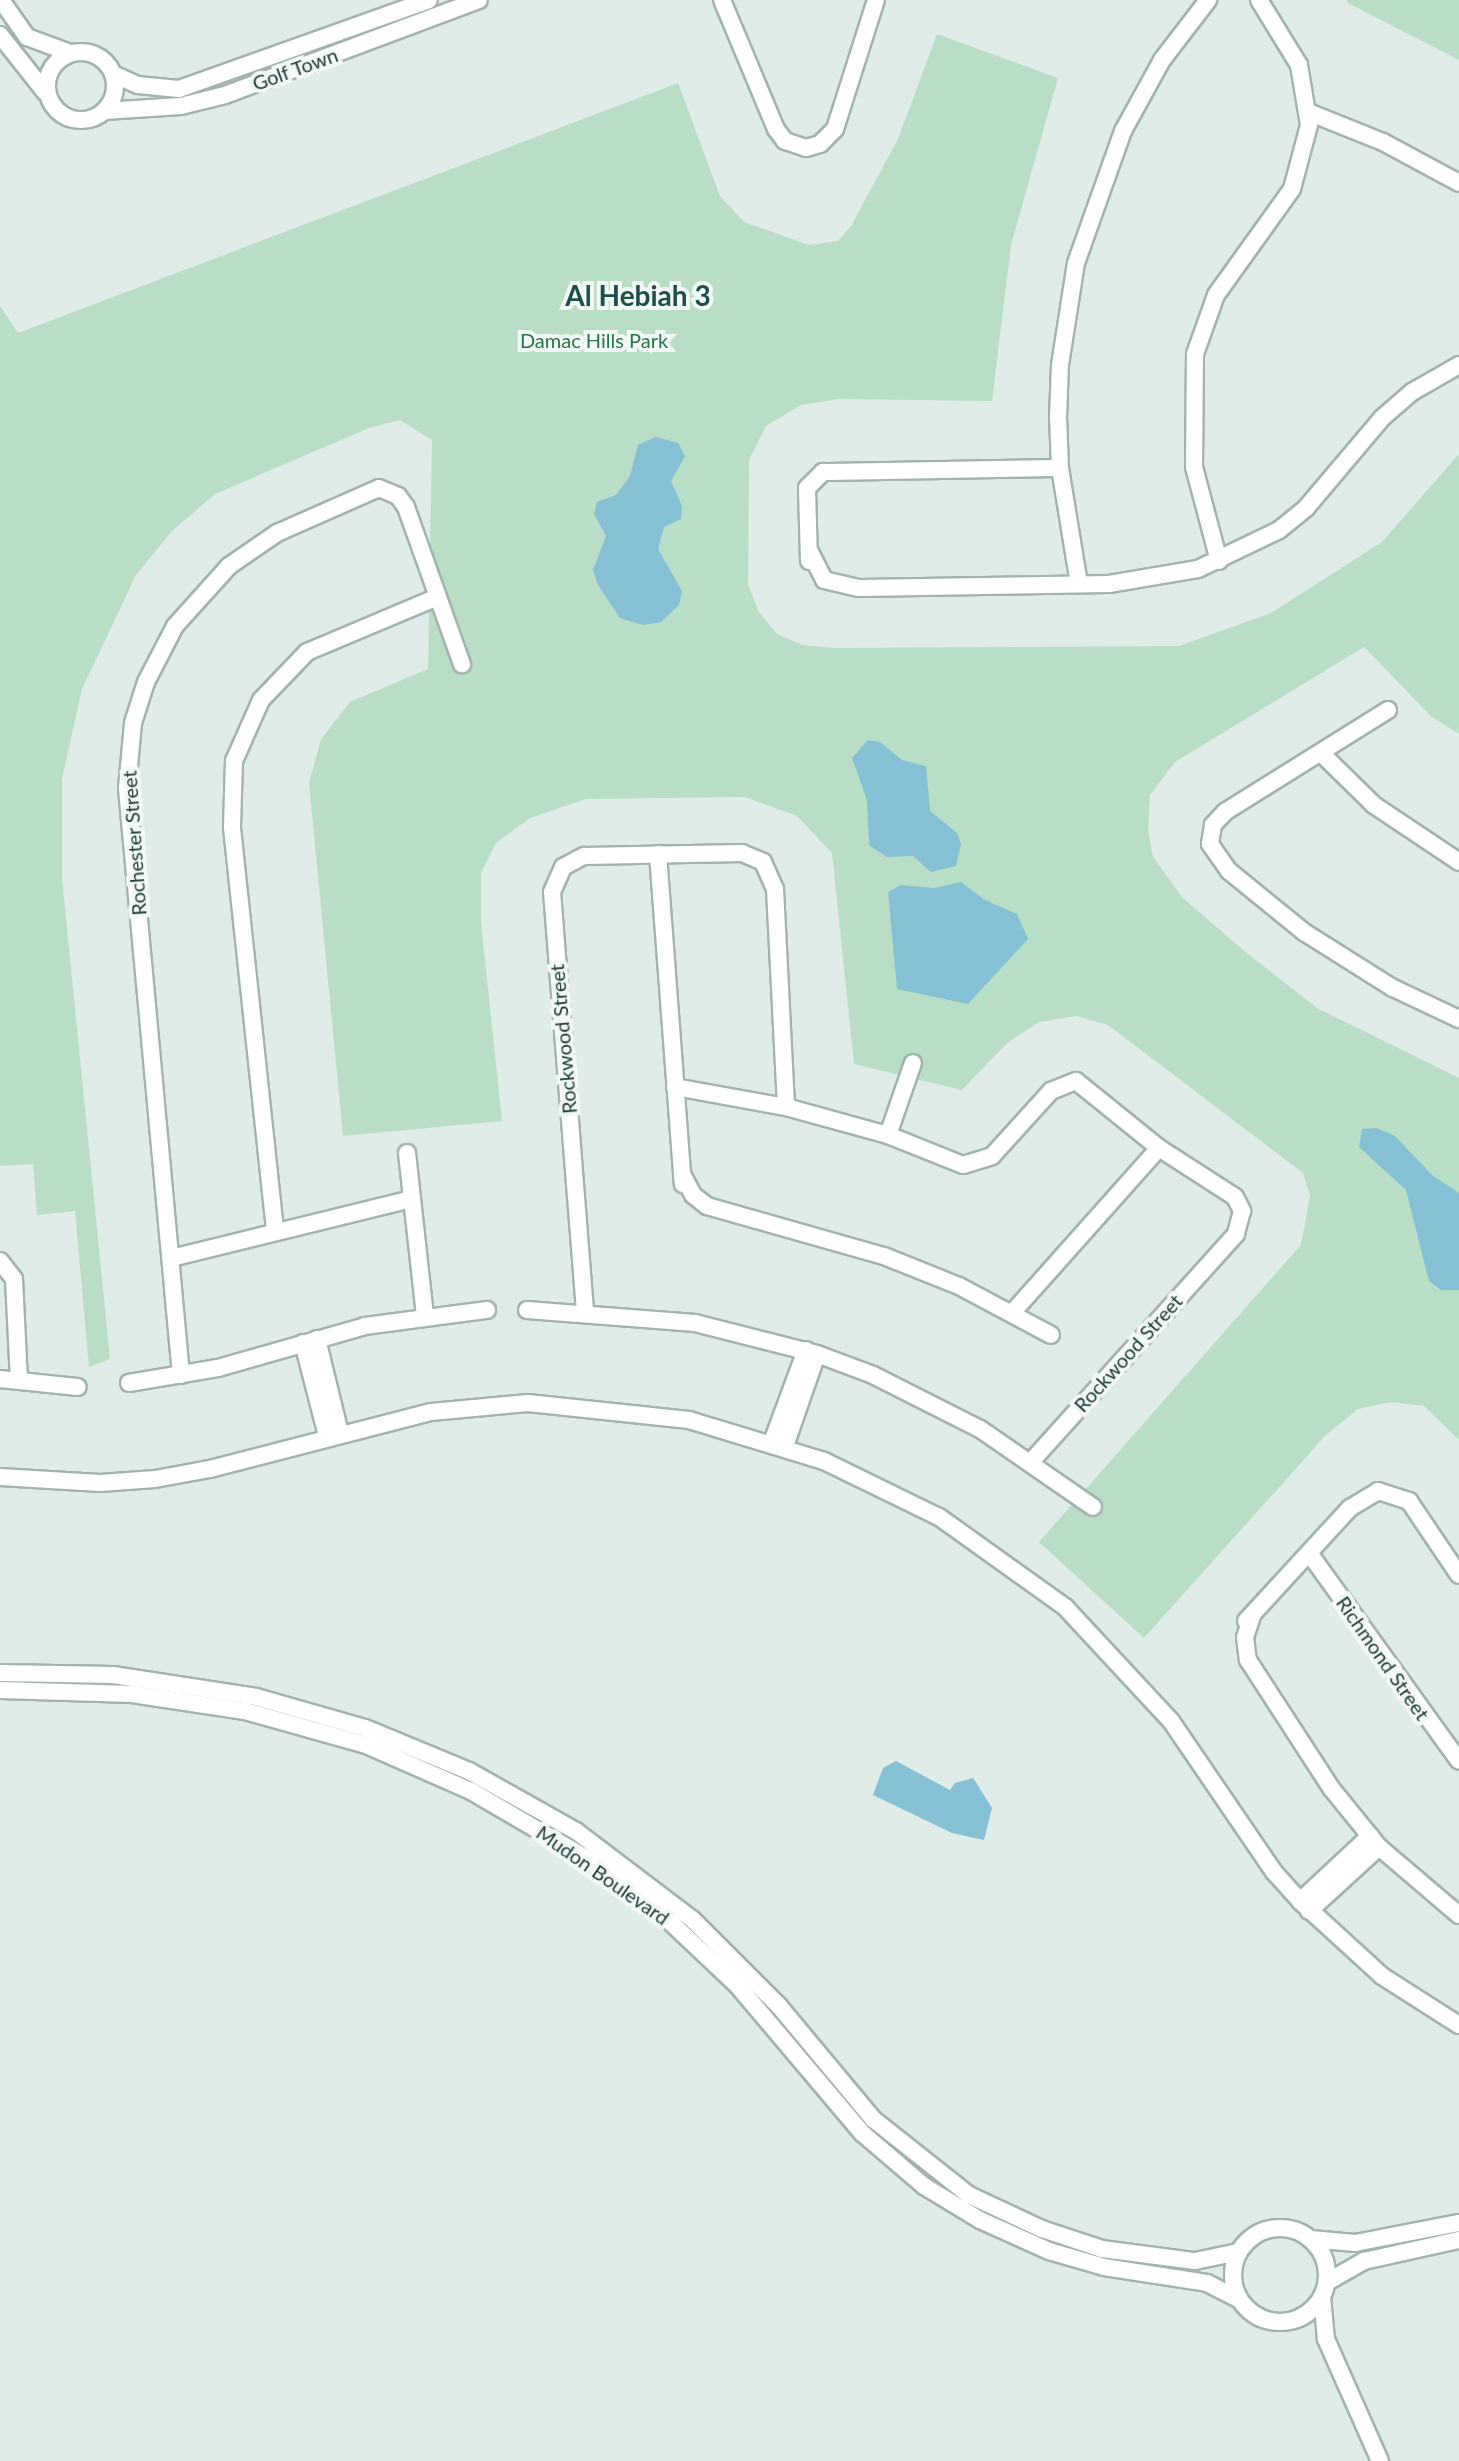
<!DOCTYPE html>
<html>
<head>
<meta charset="utf-8">
<style>
  body { margin:0 }
  #map { position:relative; width:1459px; height:2461px; overflow:hidden; background:#e0ece8; font-family:Lato,sans-serif }
  div>[style] { position:absolute }
  [style*='--x'] { left:calc(var(--x)*1px); top:calc(var(--y)*1px); width:calc(var(--w)*1px); rotate:calc(var(--a)*1deg) }
  .green>* { inset:0; background:#b8dec6 }
  .water>* { inset:0; background:#85c0d4 }
  .roads { filter:drop-shadow(2px 0 #a3b4b0) drop-shadow(-2px 0 #a3b4b0) drop-shadow(0 2px #a3b4b0) drop-shadow(0 -2px #a3b4b0) }
  .minor>* { height:16px; margin:-8px; padding:0 8px; transform-origin:8px; border-radius:8px; background:#fff }
  .minor>.ring { margin:-8px; padding:0; box-sizing:content-box; background:none; border:16px solid #fff; border-radius:50% }
  span { translate:-50% -50%; white-space:nowrap; text-align:center; line-height:1.15; -webkit-text-stroke:8px #f1f8f5; paint-order:stroke }
  .street-label { font-size:20px; color:#203d38 }
  .park-label { font-size:20px; color:#28764e }
  .district-label { font-size:28px; color:#1b5049; font-weight:700 }
</style>
</head>
<body>
<div id="map">
  <div class="green">
    <i style="clip-path:polygon(1347px 0,1459px 0,1459px 60px,1348px 3px)"></i>
    <i style="clip-path:polygon(937px 34px,1058px 78px,1011px 245px,992px 401px,839px 399px,801px 405px,766px 426px,749px 460px,748px 585px,759px 612px,777px 634px,802px 645px,833px 648px,1179px 646px,1271px 613px,1382px 542px,1459px 454px,1459px 734px,1432px 717px,1364px 647px,1175px 762px,1150px 795px,1148px 830px,1153px 857px,1182px 897px,1243px 950px,1317px 1008px,1459px 1078px,1459px 1440px,1424px 1406px,1392px 1402px,1358px 1409px,1325px 1436px,1144px 1638px,1039px 1542px,1301px 1245px,1310px 1196px,1303px 1173px,1108px 1025px,1076px 1016px,1039px 1022px,1007px 1043px,962px 1090px,854px 1064px,832px 853px,797px 816px,745px 797px,586px 799px,530px 818px,496px 843px,481px 873px,481px 922px,502px 1121px,343px 1136px,309px 783px,321px 739px,350px 702px,428px 669px,432px 440px,400px 420px,369px 428px,215px 494px,172px 531px,136px 575px,82px 689px,62px 779px,62px 878px,110px 1359px,89px 1367px,75px 1211px,37px 1215px,33px 1164px,0 1166px,0 306px,18px 333px,678px 83px,720px 196px,744px 222px,809px 245px,838px 241px,851px 226px,898px 139px)"></i>
  </div>
  <div class="water">
    <i style="clip-path:polygon(656px 437px,678px 443px,685px 456px,671px 481px,682px 506px,681px 519px,664px 527px,658px 549px,682px 591px,679px 605px,661px 622px,642px 625px,620px 618px,598px 585px,593px 570px,606px 536px,594px 514px,597px 502px,616px 495px,630px 476px,638px 445px)"></i>
    <i style="clip-path:polygon(868px 740px,880px 742px,902px 760px,926px 766px,930px 811px,957px 833px,961px 844px,956px 866px,931px 872px,913px 856px,887px 857px,869px 845px,867px 800px,852px 758px)"></i>
    <i style="clip-path:polygon(961px 882px,985px 900px,1017px 914px,1028px 939px,968px 1004px,897px 989px,888px 892px,901px 885px,934px 888px)"></i>
    <i style="clip-path:polygon(1376px 1128px,1395px 1136px,1432px 1175px,1459px 1193px,1459px 1290px,1441px 1290px,1429px 1281px,1406px 1190px,1359px 1147px,1362px 1129px)"></i>
    <i style="clip-path:polygon(896px 1761px,950px 1790px,955px 1783px,973px 1778px,992px 1808px,984px 1840px,952px 1833px,873px 1795px,883px 1768px)"></i>
  </div>
  <div class="roads">
    <div class="minor">
      <i style="--x:1;--y:0;--w:45;--a:54.9"></i>
      <i style="--x:27;--y:37;--w:46;--a:20.4"></i>
      <i style="--x:722;--y:0;--w:140;--a:67.3"></i>
      <i style="--x:776;--y:129;--w:15;--a:53"></i>
      <i style="--x:785;--y:141;--w:22;--a:18"></i>
      <i style="--x:806;--y:148;--w:15;--a:-16"></i>
      <i style="--x:820;--y:144;--w:21;--a:-45"></i>
      <i style="--x:835;--y:129;--w:135;--a:-72.4"></i>
      <i style="--x:0;--y:35;--w:74;--a:51.6"></i>
      <i class="ring" style="left:47px;top:52px;width:52px;height:52px"></i>
      <i style="--x:113;--y:74;--w:27;--a:24"></i>
      <i style="--x:138;--y:85;--w:41;--a:5.6"></i>
      <i style="--x:179;--y:89;--w:265;--a:-19.6"></i>
      <i style="--x:105;--y:111;--w:76;--a:-3.8"></i>
      <i style="--x:181;--y:106;--w:45;--a:-14"></i>
      <i style="--x:225;--y:95;--w:271;--a:-20.5"></i>
      <i style="--x:1308;--y:112;--w:81;--a:21.8"></i>
      <i style="--x:1383;--y:142;--w:86;--a:28.3"></i>
      <i style="--x:810;--y:552;--w:31;--a:63"></i>
      <i style="--x:824;--y:580;--w:36;--a:13"></i>
      <i style="--x:859;--y:588;--w:250;--a:-0.9"></i>
      <i style="--x:1109;--y:584;--w:90;--a:-9.6"></i>
      <i style="--x:1198;--y:569;--w:90;--a:-25.7"></i>
      <i style="--x:1279;--y:530;--w:35;--a:-39"></i>
      <i style="--x:1306;--y:508;--w:118;--a:-49.8"></i>
      <i style="--x:1382;--y:418;--w:40;--a:-41"></i>
      <i style="--x:1412;--y:392;--w:54;--a:-29.9"></i>
      <i style="--x:809;--y:561;--w:73;--a:-91.6"></i>
      <i style="--x:807;--y:488;--w:23;--a:-45"></i>
      <i style="--x:823;--y:472;--w:237;--a:-1"></i>
      <i style="--x:1219;--y:561;--w:97;--a:-104.9"></i>
      <i style="--x:1194;--y:467;--w:113;--a:-89.5"></i>
      <i style="--x:1195;--y:354;--w:63;--a:-70.4"></i>
      <i style="--x:1216;--y:295;--w:130;--a:-54.4"></i>
      <i style="--x:1292;--y:189;--w:66;--a:-75.1"></i>
      <i style="--x:1309;--y:125;--w:61;--a:-99.5"></i>
      <i style="--x:1299;--y:65;--w:76;--a:-121.6"></i>
      <i style="--x:1079;--y:584;--w:118;--a:-99.3"></i>
      <i style="--x:1060;--y:468;--w:51;--a:-92.2"></i>
      <i style="--x:1058;--y:417;--w:52;--a:-87.8"></i>
      <i style="--x:1060;--y:365;--w:103;--a:-81.1"></i>
      <i style="--x:1076;--y:263;--w:140;--a:-70.4"></i>
      <i style="--x:1123;--y:131;--w:81;--a:-61.2"></i>
      <i style="--x:1162;--y:60;--w:76;--a:-52.5"></i>
      <i style="--x:1388;--y:710;--w:192;--a:148"></i>
      <i style="--x:1225;--y:812;--w:18;--a:133"></i>
      <i style="--x:1213;--y:825;--w:19;--a:99"></i>
      <i style="--x:1210;--y:844;--w:33;--a:55"></i>
      <i style="--x:1229;--y:871;--w:97;--a:39.1"></i>
      <i style="--x:1304;--y:932;--w:105;--a:32.2"></i>
      <i style="--x:1393;--y:988;--w:73;--a:25.2"></i>
      <i style="--x:1323;--y:755;--w:71;--a:44.4"></i>
      <i style="--x:1374;--y:805;--w:102;--a:33.8"></i>
      <i style="--x:658;--y:854;--w:331;--a:85.7"></i>
      <i style="--x:675;--y:1087;--w:113;--a:10.2"></i>
      <i style="--x:786;--y:1107;--w:106;--a:15.4"></i>
      <i style="--x:888;--y:1135;--w:81;--a:21.8"></i>
      <i style="--x:963;--y:1165;--w:30;--a:-17"></i>
      <i style="--x:992;--y:1156;--w:88;--a:-47.8"></i>
      <i style="--x:1051;--y:1091;--w:27;--a:-22"></i>
      <i style="--x:1076;--y:1081;--w:107;--a:38.9"></i>
      <i style="--x:1159;--y:1148;--w:90;--a:32.8"></i>
      <i style="--x:1235;--y:1197;--w:16;--a:63"></i>
      <i style="--x:1242;--y:1211;--w:24;--a:105"></i>
      <i style="--x:1236;--y:1234;--w:307;--a:132"></i>
      <i style="--x:888;--y:1135;--w:76;--a:-70.9"></i>
      <i style="--x:407;--y:1153;--w:164;--a:83.7"></i>
      <i style="--x:682;--y:1174;--w:24;--a:62"></i>
      <i style="--x:693;--y:1195;--w:18;--a:38"></i>
      <i style="--x:707;--y:1206;--w:184;--a:15.8"></i>
      <i style="--x:884;--y:1256;--w:81;--a:21.8"></i>
      <i style="--x:959;--y:1286;--w:104;--a:28"></i>
      <i style="--x:275;--y:1230;--w:405;--a:-96.1"></i>
      <i style="--x:232;--y:827;--w:66;--a:-88.3"></i>
      <i style="--x:234;--y:761;--w:67;--a:-66.1"></i>
      <i style="--x:261;--y:700;--w:66;--a:-46.2"></i>
      <i style="--x:307;--y:652;--w:142;--a:-22.8"></i>
      <i style="--x:171;--y:1258;--w:247;--a:-13.8"></i>
      <i style="--x:0;--y:1261;--w:23;--a:52"></i>
      <i style="--x:14;--y:1279;--w:102;--a:87.2"></i>
      <i style="--x:527;--y:1310;--w:169;--a:4.4"></i>
      <i style="--x:695;--y:1323;--w:126;--a:14.3"></i>
      <i style="--x:817;--y:1354;--w:60;--a:20.6"></i>
      <i style="--x:873;--y:1375;--w:120;--a:26.8"></i>
      <i style="--x:980;--y:1429;--w:137;--a:34.6"></i>
      <i style="--x:585;--y:1311;--w:420;--a:-94.5"></i>
      <i style="--x:552;--y:892;--w:27;--a:-66"></i>
      <i style="--x:563;--y:867;--w:24;--a:-28"></i>
      <i style="--x:584;--y:856;--w:158;--a:-1.1"></i>
      <i style="--x:742;--y:853;--w:23;--a:23"></i>
      <i style="--x:763;--y:862;--w:30;--a:66"></i>
      <i style="--x:775;--y:889;--w:218;--a:87.1"></i>
      <i style="--x:1012;--y:1313;--w:221;--a:-48.3"></i>
      <i style="--x:317;--y:1339;--w:97;--a:76.3"></i>
      <i style="--x:303;--y:1343;--w:96;--a:75.5"></i>
      <i style="--x:181;--y:1375;--w:589;--a:-95.26"></i>
      <i style="--x:127;--y:788;--w:65;--a:-84.7"></i>
      <i style="--x:133;--y:723;--w:43;--a:-72.4"></i>
      <i style="--x:146;--y:682;--w:63;--a:-62.6"></i>
      <i style="--x:175;--y:626;--w:81;--a:-48"></i>
      <i style="--x:229;--y:566;--w:58;--a:-34.5"></i>
      <i style="--x:277;--y:533;--w:111;--a:-23.8"></i>
      <i style="--x:379;--y:488;--w:21;--a:23"></i>
      <i style="--x:398;--y:496;--w:14;--a:54"></i>
      <i style="--x:406;--y:507;--w:167;--a:70.4"></i>
      <i style="--x:0;--y:1379;--w:78;--a:5.9"></i>
      <i style="--x:129;--y:1383;--w:90;--a:-9.6"></i>
      <i style="--x:218;--y:1368;--w:153;--a:-15.9"></i>
      <i style="--x:365;--y:1326;--w:123;--a:-7.5"></i>
      <i style="--x:772;--y:1442;--w:98;--a:-69.7"></i>
      <i style="--x:785;--y:1446;--w:97;--a:-70.8"></i>
      <i style="--x:0;--y:1477;--w:100;--a:3.4"></i>
      <i style="--x:100;--y:1483;--w:55;--a:-4.2"></i>
      <i style="--x:155;--y:1479;--w:56;--a:-10.3"></i>
      <i style="--x:210;--y:1469;--w:228;--a:-14.5"></i>
      <i style="--x:431;--y:1412;--w:97;--a:-5.3"></i>
      <i style="--x:528;--y:1403;--w:162;--a:6"></i>
      <i style="--x:689;--y:1420;--w:141;--a:16.9"></i>
      <i style="--x:824;--y:1461;--w:128;--a:26"></i>
      <i style="--x:939;--y:1517;--w:155;--a:35.5"></i>
      <i style="--x:1065;--y:1607;--w:156;--a:47.1"></i>
      <i style="--x:1171;--y:1721;--w:183;--a:55.7"></i>
      <i style="--x:1274;--y:1872;--w:39;--a:48"></i>
      <i style="--x:1300;--y:1901;--w:111;--a:42.4"></i>
      <i style="--x:1382;--y:1976;--w:91;--a:32.5"></i>
      <i style="--x:1309;--y:1553;--w:256;--a:54.2"></i>
      <i style="--x:1252;--y:1616;--w:22;--a:108"></i>
      <i style="--x:1245;--y:1637;--w:23;--a:83"></i>
      <i style="--x:1248;--y:1660;--w:153;--a:57"></i>
      <i style="--x:1331;--y:1788;--w:76;--a:50.9"></i>
      <i style="--x:1379;--y:1847;--w:105;--a:40.4"></i>
      <i style="--x:1246;--y:1621;--w:154;--a:-47.4"></i>
      <i style="--x:1350;--y:1508;--w:33;--a:-31"></i>
      <i style="--x:1378;--y:1491;--w:33;--a:18"></i>
      <i style="--x:1409;--y:1501;--w:89;--a:56"></i>
      <i style="--x:0;--y:1673;--w:113;--a:1"></i>
      <i style="--x:113;--y:1675;--w:145;--a:8.7"></i>
      <i style="--x:256;--y:1697;--w:113;--a:15.9"></i>
      <i style="--x:365;--y:1728;--w:113;--a:22.5"></i>
      <i style="--x:469;--y:1771;--w:123;--a:29.3"></i>
      <i style="--x:576;--y:1831;--w:146;--a:37.2"></i>
      <i style="--x:692;--y:1919;--w:123;--a:45"></i>
      <i style="--x:779;--y:2006;--w:147;--a:50.2"></i>
      <i style="--x:873;--y:2119;--w:122;--a:38.4"></i>
      <i style="--x:969;--y:2195;--w:81;--a:25"></i>
      <i style="--x:1042;--y:2229;--w:63;--a:18.4"></i>
      <i style="--x:1102;--y:2249;--w:94;--a:7.4"></i>
      <i style="--x:1195;--y:2261;--w:45;--a:-11.6"></i>
      <i style="--x:0;--y:1690;--w:132;--a:1.7"></i>
      <i style="--x:132;--y:1694;--w:114;--a:8.6"></i>
      <i style="--x:245;--y:1711;--w:126;--a:15.7"></i>
      <i style="--x:366;--y:1745;--w:115;--a:23.7"></i>
      <i style="--x:471;--y:1791;--w:137;--a:30.3"></i>
      <i style="--x:589;--y:1860;--w:95;--a:36.9"></i>
      <i style="--x:665;--y:1917;--w:99;--a:43.4"></i>
      <i style="--x:737;--y:1985;--w:194;--a:49.8"></i>
      <i style="--x:862;--y:2133;--w:82;--a:40.5"></i>
      <i style="--x:924;--y:2186;--w:66;--a:31.3"></i>
      <i style="--x:980;--y:2220;--w:76;--a:24.2"></i>
      <i style="--x:1049;--y:2251;--w:57;--a:16.2"></i>
      <i style="--x:1104;--y:2267;--w:104;--a:8.8"></i>
      <i style="--x:1207;--y:2283;--w:36;--a:27"></i>
      <i style="--x:1300;--y:1901;--w:96;--a:-42.9"></i>
      <i style="--x:1309;--y:1911;--w:95;--a:-42.4"></i>
      <i class="ring" style="left:1233px;top:2228px;width:78px;height:78px"></i>
      <i style="--x:1311;--y:2239;--w:44;--a:5.2"></i>
      <i style="--x:1355;--y:2243;--w:106;--a:-10.9"></i>
      <i style="--x:1327;--y:2282;--w:43;--a:-29.6"></i>
      <i style="--x:1364;--y:2261;--w:97;--a:-12.5"></i>
      <i style="--x:1322;--y:2297;--w:42;--a:84.6"></i>
      <i style="--x:1326;--y:2339;--w:133;--a:66.1"></i>
    </div>
  </div>
  <div class="street-label">
    <span style="left:295px;top:69px;rotate:-20deg">Golf Town</span>
    <span style="left:134px;top:843px;rotate:-94deg">Rochester Street</span>
    <span style="left:563px;top:1039px;rotate:-95deg">Rockwood Street</span>
    <span style="left:1128px;top:1353px;rotate:-48deg">Rockwood Street</span>
    <span style="left:1383px;top:1658px;rotate:55deg">Richmond Street</span>
    <span style="left:603px;top:1875px;rotate:35deg">Mudon Boulevard</span>
  </div>
  <div class="park-label">
    <span style="left:594px;top:340px">Damac Hills Park</span>
  </div>
  <div class="district-label">
    <span style="left:638px;top:295px">Al Hebiah 3</span>
  </div>
</div>
</body>
</html>
